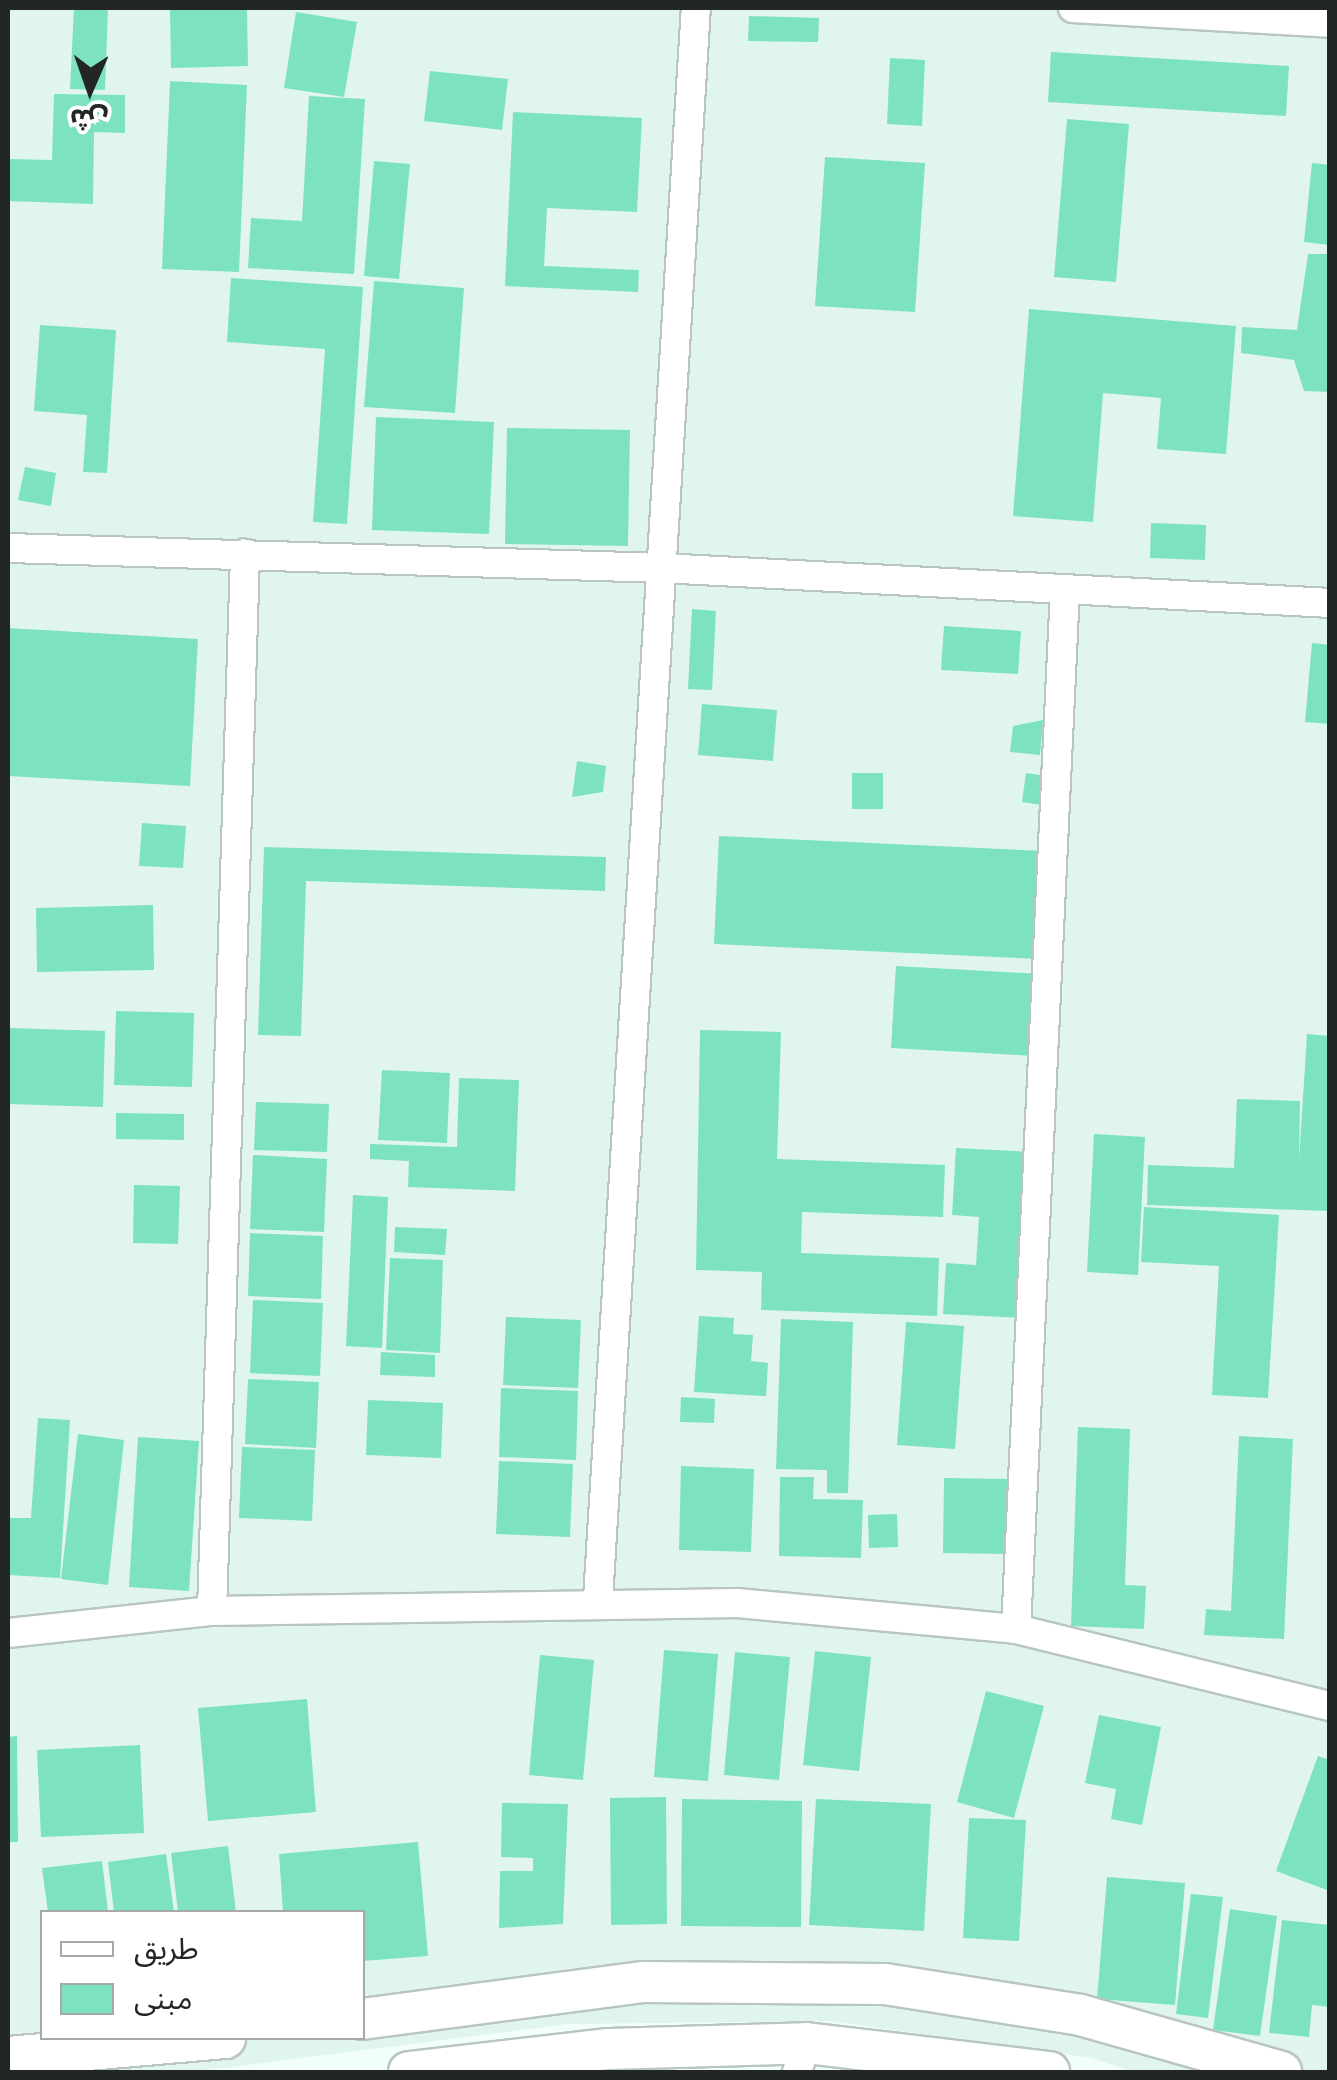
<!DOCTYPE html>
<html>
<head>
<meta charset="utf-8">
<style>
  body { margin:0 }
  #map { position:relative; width:1337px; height:2080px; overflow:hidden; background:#f1fef9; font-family:"IBM Plex Sans","Noto Sans Arabic",sans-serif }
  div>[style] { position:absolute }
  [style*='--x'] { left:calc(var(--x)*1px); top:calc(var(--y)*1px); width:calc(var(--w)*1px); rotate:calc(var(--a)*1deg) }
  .built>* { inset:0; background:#e0f6ed }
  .building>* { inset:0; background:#7de2c2 }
  .roads { filter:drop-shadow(2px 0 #b8c5c0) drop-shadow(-2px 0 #b8c5c0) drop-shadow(0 2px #b8c5c0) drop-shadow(0 -2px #b8c5c0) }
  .street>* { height:28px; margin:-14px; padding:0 14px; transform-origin:14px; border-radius:14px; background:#fff }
  .secondary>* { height:40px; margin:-20px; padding:0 20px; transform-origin:20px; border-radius:20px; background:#fff }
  span { translate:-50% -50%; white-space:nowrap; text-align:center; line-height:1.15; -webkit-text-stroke:9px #fff; paint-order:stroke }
  .frame { position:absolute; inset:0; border:10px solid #222725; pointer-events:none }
  .legend { position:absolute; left:40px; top:1910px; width:325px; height:130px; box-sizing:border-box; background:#fff; border:2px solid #a7a9a8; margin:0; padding:12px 18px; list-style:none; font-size:30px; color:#222725 }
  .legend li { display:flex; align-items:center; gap:20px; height:50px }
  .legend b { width:50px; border:2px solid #a7a9a8 }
  .north { position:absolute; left:40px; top:40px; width:100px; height:100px; -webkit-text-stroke:8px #fff; paint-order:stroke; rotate:182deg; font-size:28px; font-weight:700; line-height:40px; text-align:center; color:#222725 }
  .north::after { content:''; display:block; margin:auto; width:35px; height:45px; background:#222725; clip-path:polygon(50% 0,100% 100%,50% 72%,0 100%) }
</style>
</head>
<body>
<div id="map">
  <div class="built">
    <i style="clip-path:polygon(evenodd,8px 8px,1329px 8px,1329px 2072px,1133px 2072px,1092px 2058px,830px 2021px,568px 2024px,191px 2072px,8px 2072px,8px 8px,42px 1912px,362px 1912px,362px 2038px,42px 2038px,42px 1912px)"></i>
  </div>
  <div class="building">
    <i style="clip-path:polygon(74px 8px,108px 8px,105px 90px,70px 89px)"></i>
    <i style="clip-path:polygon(170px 8px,247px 8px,248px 66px,171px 68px)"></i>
    <i style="clip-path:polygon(296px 12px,357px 22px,344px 97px,284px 88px)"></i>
    <i style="clip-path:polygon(749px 16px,819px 18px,818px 42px,748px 41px)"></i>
    <i style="clip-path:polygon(1051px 52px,1289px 66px,1286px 116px,1048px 102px)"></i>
    <i style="clip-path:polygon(890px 58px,925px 60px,922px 126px,887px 124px)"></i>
    <i style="clip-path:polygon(430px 71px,508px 79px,502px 130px,424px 121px)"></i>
    <i style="clip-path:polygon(170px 81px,247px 85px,239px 272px,162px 269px)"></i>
    <i style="clip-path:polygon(54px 94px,125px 95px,125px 133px,94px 132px,93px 204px,8px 201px,8px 159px,52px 160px)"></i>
    <i style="clip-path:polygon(309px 96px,365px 99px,354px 274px,248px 268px,251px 218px,302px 221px)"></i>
    <i style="clip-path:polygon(513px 112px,642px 118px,637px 212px,547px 208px,544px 266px,639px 270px,638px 292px,505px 286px)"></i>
    <i style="clip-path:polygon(1067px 119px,1129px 124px,1116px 282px,1054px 277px)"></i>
    <i style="clip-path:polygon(825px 157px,925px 163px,915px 312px,815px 306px)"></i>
    <i style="clip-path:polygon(374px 161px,410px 164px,399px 279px,364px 276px)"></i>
    <i style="clip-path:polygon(1312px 163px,1330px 165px,1330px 245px,1304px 242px)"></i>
    <i style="clip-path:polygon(1308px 254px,1330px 254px,1330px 392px,1304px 391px,1294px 360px,1241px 353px,1242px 327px,1297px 330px)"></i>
    <i style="clip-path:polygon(231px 278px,363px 287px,347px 524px,313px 522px,325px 349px,227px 342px)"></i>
    <i style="clip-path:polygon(374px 281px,464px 288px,455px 413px,364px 407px)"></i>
    <i style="clip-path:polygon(1029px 309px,1236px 326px,1226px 454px,1157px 449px,1161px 398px,1103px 393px,1093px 522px,1013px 516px)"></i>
    <i style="clip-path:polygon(40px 325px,116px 330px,107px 473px,83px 472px,87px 415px,34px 411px)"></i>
    <i style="clip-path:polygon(376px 417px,494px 422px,489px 534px,372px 530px)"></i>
    <i style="clip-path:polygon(507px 428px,630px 430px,628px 546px,505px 544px)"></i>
    <i style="clip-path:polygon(25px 467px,56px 473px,51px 506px,18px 500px)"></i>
    <i style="clip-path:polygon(1151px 523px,1206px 525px,1205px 560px,1150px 558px)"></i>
    <i style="clip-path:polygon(692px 609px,716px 611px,712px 690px,688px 689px)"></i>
    <i style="clip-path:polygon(944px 626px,1021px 631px,1018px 674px,941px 670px)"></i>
    <i style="clip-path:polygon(8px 628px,198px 639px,190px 786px,8px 776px)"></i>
    <i style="clip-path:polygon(1312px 643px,1330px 645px,1330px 724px,1305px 722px)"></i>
    <i style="clip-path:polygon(702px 704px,777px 710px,773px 761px,698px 755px)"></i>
    <i style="clip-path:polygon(1043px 720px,1040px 755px,1010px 752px,1013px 726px)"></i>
    <i style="clip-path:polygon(577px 761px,606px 766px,603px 792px,572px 797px)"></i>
    <i style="clip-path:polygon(852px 773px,883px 773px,883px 809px,852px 809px)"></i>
    <i style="clip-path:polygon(1026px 773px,1047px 776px,1042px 805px,1022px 802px)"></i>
    <i style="clip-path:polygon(142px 823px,186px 826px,183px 868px,139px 866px)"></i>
    <i style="clip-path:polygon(719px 836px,1043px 851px,1038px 959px,714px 944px)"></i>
    <i style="clip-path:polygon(264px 847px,606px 857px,605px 891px,306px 881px,301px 1036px,258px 1035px)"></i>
    <i style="clip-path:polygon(153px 905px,154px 970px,37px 972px,36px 908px)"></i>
    <i style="clip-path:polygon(896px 966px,1041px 974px,1036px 1056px,891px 1048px)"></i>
    <i style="clip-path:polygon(116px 1011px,194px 1013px,192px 1087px,114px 1085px)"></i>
    <i style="clip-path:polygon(8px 1028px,105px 1031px,103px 1107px,8px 1104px)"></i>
    <i style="clip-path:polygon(700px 1030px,781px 1032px,777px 1159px,945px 1165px,943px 1217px,802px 1212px,801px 1253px,939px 1258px,937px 1316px,761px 1310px,762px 1272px,696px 1270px)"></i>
    <i style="clip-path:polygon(1307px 1034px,1330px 1036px,1330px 1211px,1147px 1205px,1148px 1165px,1234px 1168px,1237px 1099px,1300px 1101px,1299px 1161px)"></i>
    <i style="clip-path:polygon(382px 1070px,450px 1073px,447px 1143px,378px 1140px)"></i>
    <i style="clip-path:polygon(459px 1078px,519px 1080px,515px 1191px,408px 1187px,409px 1161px,370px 1159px,370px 1144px,457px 1147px)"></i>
    <i style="clip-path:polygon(256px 1102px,329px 1104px,327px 1152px,254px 1150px)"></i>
    <i style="clip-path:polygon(116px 1113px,184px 1114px,184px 1140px,116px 1139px)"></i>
    <i style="clip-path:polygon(1094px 1134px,1145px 1137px,1138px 1275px,1087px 1272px)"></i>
    <i style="clip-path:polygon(956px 1148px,1031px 1152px,1021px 1318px,943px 1314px,946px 1263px,976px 1265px,979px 1217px,952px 1215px)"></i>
    <i style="clip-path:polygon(253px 1155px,327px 1159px,324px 1232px,250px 1229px)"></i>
    <i style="clip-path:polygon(134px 1185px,180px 1186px,178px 1244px,133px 1243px)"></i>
    <i style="clip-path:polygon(353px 1195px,388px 1197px,382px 1348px,346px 1346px)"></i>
    <i style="clip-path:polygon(1144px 1207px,1279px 1215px,1268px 1398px,1212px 1395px,1219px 1266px,1141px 1262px)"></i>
    <i style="clip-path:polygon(395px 1227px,447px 1229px,445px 1255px,394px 1252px)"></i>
    <i style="clip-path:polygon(250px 1233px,323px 1236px,321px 1299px,248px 1296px)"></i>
    <i style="clip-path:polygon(390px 1258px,443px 1260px,440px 1353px,386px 1350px)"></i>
    <i style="clip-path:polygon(253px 1300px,323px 1303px,320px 1376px,250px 1373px)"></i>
    <i style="clip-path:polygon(699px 1316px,734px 1318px,733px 1334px,753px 1335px,751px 1361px,768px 1363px,766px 1396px,694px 1392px)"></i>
    <i style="clip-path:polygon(506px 1317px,581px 1320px,578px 1388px,503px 1385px)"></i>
    <i style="clip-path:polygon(781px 1319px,853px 1322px,848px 1493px,827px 1493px,827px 1470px,776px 1469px)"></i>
    <i style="clip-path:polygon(906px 1322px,964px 1326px,955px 1449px,897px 1445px)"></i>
    <i style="clip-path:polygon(381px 1352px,435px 1355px,435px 1377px,380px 1375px)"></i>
    <i style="clip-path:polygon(248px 1379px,319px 1382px,316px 1448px,245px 1444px)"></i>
    <i style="clip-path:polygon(501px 1388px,578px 1391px,576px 1460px,499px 1457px)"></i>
    <i style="clip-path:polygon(681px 1397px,715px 1399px,714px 1423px,680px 1422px)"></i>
    <i style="clip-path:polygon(368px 1400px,443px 1403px,441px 1458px,366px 1455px)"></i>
    <i style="clip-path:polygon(38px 1418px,70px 1420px,60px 1578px,8px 1575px,10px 1518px,31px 1518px)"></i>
    <i style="clip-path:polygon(1078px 1427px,1130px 1429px,1125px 1585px,1146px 1586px,1144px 1629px,1071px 1626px)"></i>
    <i style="clip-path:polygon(78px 1434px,124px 1440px,108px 1585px,61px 1579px)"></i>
    <i style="clip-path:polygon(1239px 1436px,1293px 1439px,1284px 1639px,1204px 1635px,1206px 1609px,1231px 1611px)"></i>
    <i style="clip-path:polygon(138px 1437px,199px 1441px,189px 1591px,129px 1587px)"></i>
    <i style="clip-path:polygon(242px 1447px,315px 1450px,312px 1521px,239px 1518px)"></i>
    <i style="clip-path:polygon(499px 1461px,573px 1464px,570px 1537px,496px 1534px)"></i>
    <i style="clip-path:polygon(681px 1466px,754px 1469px,751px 1552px,679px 1550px)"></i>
    <i style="clip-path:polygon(780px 1477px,814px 1477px,813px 1499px,863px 1500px,861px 1558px,779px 1556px)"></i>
    <i style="clip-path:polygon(944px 1478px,1009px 1479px,1008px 1554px,943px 1553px)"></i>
    <i style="clip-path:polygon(897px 1514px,898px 1547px,869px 1548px,868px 1515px)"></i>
    <i style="clip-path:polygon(664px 1650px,718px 1654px,708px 1781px,654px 1777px)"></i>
    <i style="clip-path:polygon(815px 1651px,871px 1657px,859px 1771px,803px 1765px)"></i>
    <i style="clip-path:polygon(735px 1652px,790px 1657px,779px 1780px,724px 1775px)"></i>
    <i style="clip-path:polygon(540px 1655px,594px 1660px,583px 1780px,529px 1775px)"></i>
    <i style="clip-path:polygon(986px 1691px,1044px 1706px,1014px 1818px,957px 1802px)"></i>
    <i style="clip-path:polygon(307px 1699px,316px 1812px,208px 1821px,198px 1708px)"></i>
    <i style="clip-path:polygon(1099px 1715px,1161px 1727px,1142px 1825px,1111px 1819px,1116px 1789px,1085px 1783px)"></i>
    <i style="clip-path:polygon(17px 1736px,18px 1842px,8px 1842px,8px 1737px)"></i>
    <i style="clip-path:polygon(140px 1745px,144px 1833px,41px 1837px,37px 1750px)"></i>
    <i style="clip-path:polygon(1318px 1756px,1330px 1760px,1327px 1890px,1276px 1871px)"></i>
    <i style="clip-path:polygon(666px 1797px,667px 1924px,611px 1925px,610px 1798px)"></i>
    <i style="clip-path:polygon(682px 1799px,802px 1801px,801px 1927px,681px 1926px)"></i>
    <i style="clip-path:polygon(816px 1799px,931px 1804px,924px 1931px,809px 1925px)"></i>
    <i style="clip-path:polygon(502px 1803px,568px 1804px,563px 1924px,499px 1928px,500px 1871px,533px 1871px,533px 1858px,501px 1857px)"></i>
    <i style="clip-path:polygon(969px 1818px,1026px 1820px,1019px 1941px,963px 1938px)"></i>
    <i style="clip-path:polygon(418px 1842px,428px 1956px,362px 1961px,362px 1912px,283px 1912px,279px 1854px)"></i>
    <i style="clip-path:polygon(228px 1846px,236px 1912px,178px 1912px,171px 1853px)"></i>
    <i style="clip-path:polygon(166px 1854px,174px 1912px,114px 1912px,108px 1862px)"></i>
    <i style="clip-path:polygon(102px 1861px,108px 1912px,48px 1912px,42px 1868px)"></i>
    <i style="clip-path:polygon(1107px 1877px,1185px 1883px,1175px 2005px,1097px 1999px)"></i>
    <i style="clip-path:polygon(1191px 1894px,1223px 1897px,1208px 2018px,1176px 2014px)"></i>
    <i style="clip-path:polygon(1230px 1909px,1277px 1916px,1260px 2036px,1213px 2030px)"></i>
    <i style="clip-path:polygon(1282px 1920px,1330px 1925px,1330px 2007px,1312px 2005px,1309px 2037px,1269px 2033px)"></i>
  </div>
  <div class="roads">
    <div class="street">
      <i style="--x:1073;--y:8;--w:257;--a:3.3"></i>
      <i style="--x:8;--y:548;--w:653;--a:1.75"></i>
      <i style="--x:661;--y:568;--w:670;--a:2.99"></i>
      <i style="--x:598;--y:1599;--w:1594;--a:-86.48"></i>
      <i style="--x:212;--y:1611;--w:1058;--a:-88.21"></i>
      <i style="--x:1016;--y:1629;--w:1040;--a:-87.3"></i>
      <i style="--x:8;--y:1633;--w:205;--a:-6.2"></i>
      <i style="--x:212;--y:1611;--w:525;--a:-0.87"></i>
      <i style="--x:737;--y:1603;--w:280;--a:5.3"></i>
      <i style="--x:1016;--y:1629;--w:323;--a:13.8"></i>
      <i style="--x:797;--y:2072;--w:30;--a:-73"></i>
    </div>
    <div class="secondary">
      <i style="--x:362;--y:2019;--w:284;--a:-7.5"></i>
      <i style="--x:644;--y:1982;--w:241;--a:0.5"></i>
      <i style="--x:885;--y:1984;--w:197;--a:9"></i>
      <i style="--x:1080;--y:2015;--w:209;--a:15.8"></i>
      <i style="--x:8;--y:2057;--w:218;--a:-5"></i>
      <i style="--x:409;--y:2072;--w:201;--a:-6.6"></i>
      <i style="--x:609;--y:2049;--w:197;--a:-1.7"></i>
      <i style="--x:806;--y:2043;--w:245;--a:6.8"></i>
    </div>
  </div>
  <div class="frame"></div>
  <ul class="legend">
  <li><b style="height:12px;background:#fff"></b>طريق</li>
  <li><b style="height:28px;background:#7de2c2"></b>مبنى</li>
  </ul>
  <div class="north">ش</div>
</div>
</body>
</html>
